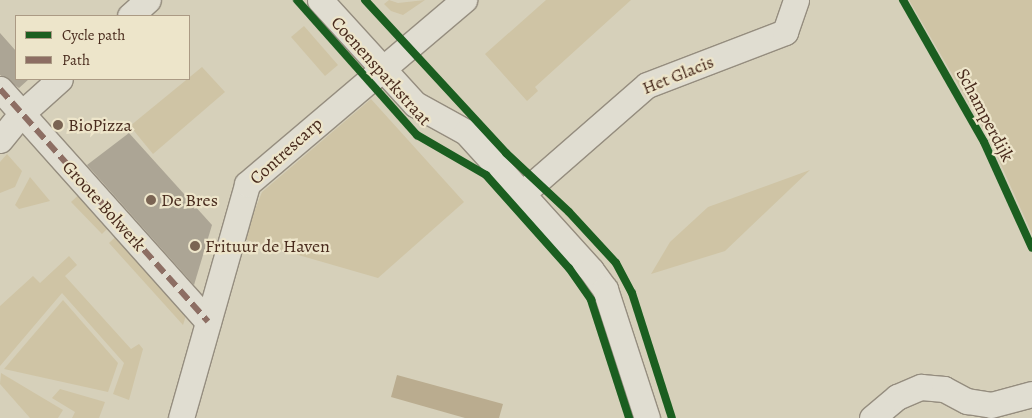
<!DOCTYPE html>
<html>
<head>
<meta charset="utf-8">
<style>
  body { margin:0 }
  #map { position:relative; width:1032px; height:418px; overflow:hidden; background:#d6d0ba; font-family:Alegreya,serif }
  div>[style] { position:absolute }
  [style*='--x'] { left:calc(var(--x)*1px); top:calc(var(--y)*1px); width:calc(var(--w)*1px); rotate:calc(var(--a)*1deg) }
  .green>* { inset:0; background:#cfc4a5 }
  .water>* { inset:0; background:#baac8f }
  .building>* { inset:0; background:#aca595 }
  .roads { filter:drop-shadow(1px 0 #958d7f) drop-shadow(-1px 0 #958d7f) drop-shadow(0 1px #958d7f) drop-shadow(0 -1px #958d7f) }
  .minor>* { height:25px; margin:-12.5px; padding:0 12.5px; transform-origin:12.5px; border-radius:12.5px; background:#e0ddd1 }
  .quiet>* { height:6px; margin-top:-3px; transform-origin:0; background:repeating-linear-gradient(90deg,#8d6e63 0 12px,transparent 0 18px) }
  .cycleway>* { height:8px; margin:-4px; padding:0 4px; transform-origin:4px; border-radius:4px; background:#1b5e20 }
  .dots>* { width:14px; height:14px; translate:-50% -50%; box-sizing:border-box; border:2px solid #ede5ca; border-radius:50% }
  span { translate:-50% -50%; white-space:nowrap; text-align:center; line-height:1.15; -webkit-text-stroke:4.5px #ede5ca; paint-order:stroke }
  .street-label { font-size:18px; color:#482a1c }
  .poi-label { font-size:18px; color:#482a1c }
  .left { translate:0 -50%; text-align:left }
  .legend { position:absolute; left:15px; top:15px; width:175px; height:65px; box-sizing:border-box; background:#ede5ca; border:1px solid #ab9a84; margin:0; padding:6px 9px; list-style:none; font-size:15px; color:#482a1c }
  .legend li { display:flex; align-items:center; gap:10px; height:25px }
  .legend b { width:25px; border:1px solid #ab9a84 }
</style>
</head>
<body>
<div id="map">
  <div class="green">
    <i style="clip-path:polygon(389px 0,398px 3px,425px 0,403px 15px,391px 11px,384px 4px)"></i>
    <i style="clip-path:polygon(546px 0,631px 0,535px 87px,538px 91px,527px 101px,485px 54px)"></i>
    <i style="clip-path:polygon(909px 0,1032px 0,1032px 234px,988px 136px)"></i>
    <i style="clip-path:polygon(304px 26px,338px 65px,325px 76px,291px 37px)"></i>
    <i style="clip-path:polygon(202px 67px,225px 92px,153px 154px,130px 126px)"></i>
    <i style="clip-path:polygon(371px 99px,464px 202px,378px 278px,243px 239px,262px 192px)"></i>
    <i style="clip-path:polygon(7px 154px,22px 171px,15px 187px,0 193px,0 162px)"></i>
    <i style="clip-path:polygon(810px 170px,725px 251px,651px 274px,670px 242px,708px 207px)"></i>
    <i style="clip-path:polygon(30px 177px,50px 201px,19px 209px,15px 205px)"></i>
    <i style="clip-path:polygon(84px 190px,114px 222px,102px 234px,71px 202px)"></i>
    <i style="clip-path:polygon(122px 231px,189px 306px,183px 325px,109px 243px)"></i>
    <i style="clip-path:polygon(69px 256px,77px 265px,65px 276px,131px 349px,139px 344px,143px 349px,129px 400px,113px 394px,124px 363px,62px 293px,0 366px,0 306px,33px 276px,40px 283px)"></i>
    <i style="clip-path:polygon(63px 300px,118px 363px,108px 392px,4px 369px)"></i>
    <i style="clip-path:polygon(1px 373px,63px 410px,58px 418px,30px 418px,0 384px)"></i>
    <i style="clip-path:polygon(60px 389px,105px 402px,99px 418px,72px 418px,75px 412px,52px 398px)"></i>
  </div>
  <div class="water">
    <i style="clip-path:polygon(397px 375px,503px 404px,499px 418px,465px 418px,391px 397px)"></i>
  </div>
  <div class="building">
    <i style="clip-path:polygon(0 33px,16px 51px,16px 79px,29px 79px,19px 88px,0 75px)"></i>
    <i style="clip-path:polygon(129px 133px,212px 225px,194px 285px,87px 165px)"></i>
  </div>
  <div class="roads">
    <div class="minor">
      <i style="--x:320;--y:0;--w:141;--a:47.6"></i>
      <i style="--x:415;--y:104;--w:58;--a:28.8"></i>
      <i style="--x:466;--y:132;--w:186;--a:47.8"></i>
      <i style="--x:591;--y:270;--w:24;--a:54"></i>
      <i style="--x:605;--y:289;--w:136;--a:72"></i>
      <i style="--x:130;--y:16;--w:24;--a:-42"></i>
      <i style="--x:0;--y:89;--w:312;--a:48.2"></i>
      <i style="--x:0;--y:140;--w:33;--a:-51"></i>
      <i style="--x:21;--y:114;--w:52;--a:-41.9"></i>
      <i style="--x:523;--y:193;--w:164;--a:-41.1"></i>
      <i style="--x:647;--y:85;--w:148;--a:-21"></i>
      <i style="--x:785;--y:32;--w:34;--a:-71"></i>
      <i style="--x:181;--y:418;--w:243;--a:-74.2"></i>
      <i style="--x:247;--y:184;--w:285;--a:-40.3"></i>
      <i style="--x:872;--y:418;--w:33;--a:-40"></i>
      <i style="--x:897;--y:397;--w:26;--a:-23"></i>
      <i style="--x:921;--y:387;--w:23;--a:5"></i>
      <i style="--x:944;--y:389;--w:26;--a:28"></i>
      <i style="--x:967;--y:401;--w:24;--a:9"></i>
      <i style="--x:991;--y:405;--w:42;--a:-15"></i>
    </div>
  </div>
  <div class="quiet">
    <i style="--x:0;--y:89;--w:312;--a:48.2"></i>
  </div>
  <div class="cycleway">
    <i style="--x:297;--y:0;--w:181;--a:48.4"></i>
    <i style="--x:417;--y:135;--w:80;--a:30.1"></i>
    <i style="--x:486;--y:175;--w:125;--a:48.3"></i>
    <i style="--x:569;--y:268;--w:39;--a:55"></i>
    <i style="--x:591;--y:300;--w:124;--a:72.1"></i>
    <i style="--x:365;--y:0;--w:208;--a:47.3"></i>
    <i style="--x:506;--y:153;--w:86;--a:43.1"></i>
    <i style="--x:569;--y:212;--w:69;--a:47.3"></i>
    <i style="--x:616;--y:263;--w:34;--a:62"></i>
    <i style="--x:632;--y:293;--w:131;--a:72.3"></i>
    <i style="--x:903;--y:0;--w:163;--a:60.3"></i>
    <i style="--x:984;--y:142;--w:116;--a:65.6"></i>
  </div>
  <div class="dots">
    <i style="left:58px;top:125px;background:#7a6453"></i>
    <i style="left:151px;top:200px;background:#7a6453"></i>
    <i style="left:195px;top:246px;background:#7a6453"></i>
  </div>
  <div class="street-label">
    <span style="left:381px;top:71px;rotate:48deg">Coenensparkstraat</span>
    <span style="left:678px;top:75px;rotate:-22deg">Het Glacis</span>
    <span style="left:985px;top:115px;rotate:62deg">Schamperdijk</span>
    <span style="left:286px;top:151px;rotate:-42deg">Contrescarp</span>
    <span style="left:104px;top:206px;rotate:48deg">Groote Bolwerk</span>
  </div>
  <div class="poi-label">
    <span class="left" style="left:68px;top:125px">BioPizza</span>
    <span class="left" style="left:161px;top:200px">De Bres</span>
    <span class="left" style="left:205px;top:246px">Frituur de Haven</span>
  </div>
  <ul class="legend">
  <li><b style="height:6px;background:#1b5e20"></b>Cycle path</li>
  <li><b style="height:6px;background:#8d6e63"></b>Path</li>
  </ul>
</div>
</body>
</html>
